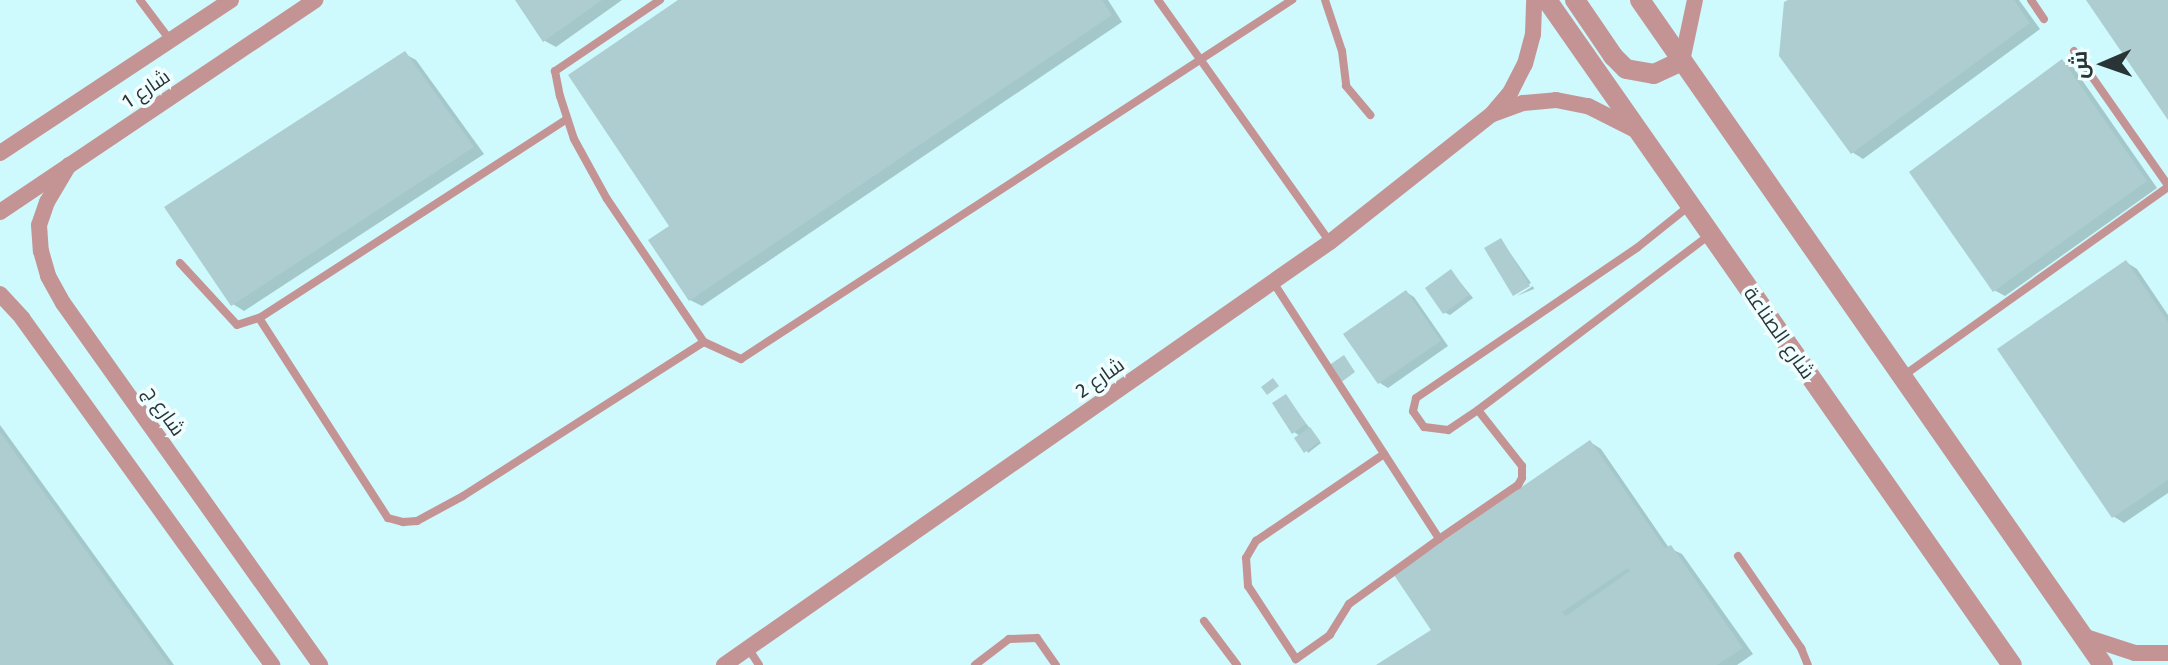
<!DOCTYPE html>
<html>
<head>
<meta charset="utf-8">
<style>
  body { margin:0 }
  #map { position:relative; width:2168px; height:665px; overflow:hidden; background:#f1feff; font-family:"Fira Sans",Cairo,sans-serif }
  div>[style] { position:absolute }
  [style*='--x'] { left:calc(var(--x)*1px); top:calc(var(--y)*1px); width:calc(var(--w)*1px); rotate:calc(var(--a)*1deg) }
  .built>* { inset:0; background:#cef9fd }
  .shadow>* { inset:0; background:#0003 }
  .building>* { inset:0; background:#adcdd0 }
  .service>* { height:8px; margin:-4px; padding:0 4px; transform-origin:4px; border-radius:4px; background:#c49495 }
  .minor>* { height:16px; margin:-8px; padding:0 8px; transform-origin:8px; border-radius:8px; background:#c49495 }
  .tertiary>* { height:20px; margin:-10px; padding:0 10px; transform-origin:10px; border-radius:10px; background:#c49495 }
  span { translate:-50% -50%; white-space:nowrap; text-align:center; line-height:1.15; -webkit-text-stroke:7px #f1feff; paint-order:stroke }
  .street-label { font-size:20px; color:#283435 }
  .north { position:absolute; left:2064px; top:24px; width:80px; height:80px; -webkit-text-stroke:6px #f1feff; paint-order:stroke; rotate:268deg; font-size:22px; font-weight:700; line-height:32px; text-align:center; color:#283435 }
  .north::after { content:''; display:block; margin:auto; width:28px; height:36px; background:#283435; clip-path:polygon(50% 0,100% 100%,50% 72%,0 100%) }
</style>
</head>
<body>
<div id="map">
  <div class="built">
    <i style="clip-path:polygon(0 0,2168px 0,2168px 665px,0 665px)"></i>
  </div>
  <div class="shadow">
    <i style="clip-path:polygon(518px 0,622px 0,556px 47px,545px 41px)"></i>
    <i style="clip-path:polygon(682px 0,1108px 0,1122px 22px,702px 306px,690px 300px,672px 226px)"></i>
    <i style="clip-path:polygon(1791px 0,2019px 0,2040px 29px,1863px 159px,1852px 152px)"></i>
    <i style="clip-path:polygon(405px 54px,416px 60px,484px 154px,244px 311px,233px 304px)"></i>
    <i style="clip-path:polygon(2062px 61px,2073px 67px,2157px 188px,2005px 296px,1994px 290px)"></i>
    <i style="clip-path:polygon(1501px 240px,1531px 283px,1514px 293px)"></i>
    <i style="clip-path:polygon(2126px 262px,2137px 269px,2168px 315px,2168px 493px,2124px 523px,2113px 516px)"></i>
    <i style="clip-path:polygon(1451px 271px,1473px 298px,1450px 315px,1444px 312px)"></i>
    <i style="clip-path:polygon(1533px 286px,1534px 289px,1517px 296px)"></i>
    <i style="clip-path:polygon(1406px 292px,1414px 297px,1448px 346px,1388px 388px,1380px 383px)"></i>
    <i style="clip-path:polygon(1286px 397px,1321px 443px,1308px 453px,1300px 436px,1294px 432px)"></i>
    <i style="clip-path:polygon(0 425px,174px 665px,0 665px)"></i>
    <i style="clip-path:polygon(1590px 442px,1601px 449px,1669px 548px,1682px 554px,1753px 654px,1737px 665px,1380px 665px,1434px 630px)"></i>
  </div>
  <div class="building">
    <i style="clip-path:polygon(515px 0,602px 0,543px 42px)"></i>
    <i style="clip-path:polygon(678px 0,1102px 0,1112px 15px,689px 301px,648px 240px,669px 226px,568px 75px)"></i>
    <i style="clip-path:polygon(1788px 0,2014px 0,2030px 23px,1851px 154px,1779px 56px,1784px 2px)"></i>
    <i style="clip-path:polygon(2086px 0,2168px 0,2168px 120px)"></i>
    <i style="clip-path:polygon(405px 51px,474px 147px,231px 306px,164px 207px)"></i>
    <i style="clip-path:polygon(2062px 59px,2147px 181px,1993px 292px,1909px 172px)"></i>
    <i style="clip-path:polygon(1501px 238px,1530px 286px,1513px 296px,1484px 248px)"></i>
    <i style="clip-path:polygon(2126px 260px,2168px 322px,2168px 480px,2112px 518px,1997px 349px)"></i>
    <i style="clip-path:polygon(1451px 269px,1469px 295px,1443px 314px,1425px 288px)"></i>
    <i style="clip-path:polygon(1406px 290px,1441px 341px,1378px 384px,1343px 334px)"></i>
    <i style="clip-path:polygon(1344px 355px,1355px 372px,1340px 383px,1328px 366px)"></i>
    <i style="clip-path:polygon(1273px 378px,1279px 386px,1267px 395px,1261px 387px)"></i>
    <i style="clip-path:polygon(1286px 394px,1306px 424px,1292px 434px,1272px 403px)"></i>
    <i style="clip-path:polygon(1310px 427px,1320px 441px,1304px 453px,1294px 438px)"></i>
    <i style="clip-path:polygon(0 432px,169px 665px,0 665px)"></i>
    <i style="clip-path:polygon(evenodd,1590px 440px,1665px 548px,1671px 545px,1743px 648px,1717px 665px,1376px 665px,1431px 630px,1394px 575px,1590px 440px,1628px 568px,1630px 571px,1566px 616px,1562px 612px,1628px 568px)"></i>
  </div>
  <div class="service">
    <i style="--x:140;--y:0;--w:50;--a:53.1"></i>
    <i style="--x:660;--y:0;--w:127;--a:145.9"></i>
    <i style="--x:555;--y:71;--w:25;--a:79"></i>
    <i style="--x:560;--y:96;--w:45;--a:72"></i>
    <i style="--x:574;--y:139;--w:68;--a:61.2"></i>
    <i style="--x:607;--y:199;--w:173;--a:55.9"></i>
    <i style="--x:704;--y:342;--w:41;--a:24.7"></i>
    <i style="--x:741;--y:359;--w:658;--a:-33.09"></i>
    <i style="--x:1158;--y:0;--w:297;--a:54.6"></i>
    <i style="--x:1325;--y:0;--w:54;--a:71.6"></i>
    <i style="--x:1342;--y:51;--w:35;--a:83"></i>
    <i style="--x:1346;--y:86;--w:38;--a:50"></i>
    <i style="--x:2031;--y:0;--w:23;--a:56"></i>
    <i style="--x:2074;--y:51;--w:164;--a:55"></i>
    <i style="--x:567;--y:119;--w:367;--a:147.1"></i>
    <i style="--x:259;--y:318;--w:238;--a:57.2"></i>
    <i style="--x:388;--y:518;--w:16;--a:15"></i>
    <i style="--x:403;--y:522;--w:14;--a:-4"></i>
    <i style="--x:417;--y:521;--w:52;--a:-28.5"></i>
    <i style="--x:463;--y:496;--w:286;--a:-32.6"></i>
    <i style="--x:180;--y:263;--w:84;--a:47.4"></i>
    <i style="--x:237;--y:325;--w:23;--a:-18"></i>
    <i style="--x:1273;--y:282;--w:306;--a:57.1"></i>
    <i style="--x:1439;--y:539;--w:111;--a:144.2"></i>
    <i style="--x:1349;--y:604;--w:36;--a:122"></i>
    <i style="--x:1330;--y:635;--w:42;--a:144.8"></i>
    <i style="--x:1296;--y:659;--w:87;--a:-123.3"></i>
    <i style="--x:1248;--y:586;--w:28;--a:-94"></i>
    <i style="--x:1246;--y:558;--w:20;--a:-60"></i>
    <i style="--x:1256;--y:541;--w:155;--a:-34.2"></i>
    <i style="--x:1903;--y:376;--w:325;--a:-35.5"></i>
    <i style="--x:1478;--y:410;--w:36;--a:146"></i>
    <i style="--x:1448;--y:430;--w:24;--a:-173"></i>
    <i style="--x:1424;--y:427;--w:19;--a:-125"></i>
    <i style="--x:1413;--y:411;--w:13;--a:-77"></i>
    <i style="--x:1416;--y:398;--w:268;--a:-34.2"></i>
    <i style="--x:1638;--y:247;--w:65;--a:-38.8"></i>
    <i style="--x:1439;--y:539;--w:96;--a:-34.4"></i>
    <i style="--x:1518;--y:485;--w:8;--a:-60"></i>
    <i style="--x:1522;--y:478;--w:12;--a:-90"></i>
    <i style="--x:1522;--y:466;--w:71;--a:-128.2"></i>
    <i style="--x:1478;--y:410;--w:292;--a:-37.1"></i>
    <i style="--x:1738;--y:556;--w:112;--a:55.6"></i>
    <i style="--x:1801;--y:648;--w:18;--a:68"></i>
    <i style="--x:1204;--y:621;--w:55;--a:53.1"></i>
    <i style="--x:748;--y:648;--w:20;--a:57"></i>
    <i style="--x:975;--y:665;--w:43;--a:-37.4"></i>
    <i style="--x:1009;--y:639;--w:28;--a:-2"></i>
    <i style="--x:1037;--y:638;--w:33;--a:55"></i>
  </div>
  <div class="minor">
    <i style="--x:1682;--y:61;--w:62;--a:-78"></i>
    <i style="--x:1493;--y:114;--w:32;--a:-20"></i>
    <i style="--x:1523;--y:103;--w:33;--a:-5"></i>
    <i style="--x:1556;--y:100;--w:33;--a:11"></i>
    <i style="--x:1588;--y:106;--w:55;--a:27"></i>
    <i style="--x:0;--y:153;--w:277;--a:-33.5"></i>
    <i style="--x:69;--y:165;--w:43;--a:120.7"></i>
    <i style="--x:47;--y:202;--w:24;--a:109"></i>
    <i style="--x:39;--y:225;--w:26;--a:86"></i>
    <i style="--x:41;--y:251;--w:26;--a:74"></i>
    <i style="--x:48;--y:276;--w:31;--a:61"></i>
    <i style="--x:63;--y:303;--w:444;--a:54.6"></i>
    <i style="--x:0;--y:212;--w:380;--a:-33.9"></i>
    <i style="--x:0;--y:294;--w:33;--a:47"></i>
    <i style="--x:22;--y:318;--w:428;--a:54.2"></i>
    <i style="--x:2083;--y:636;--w:55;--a:18.1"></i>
    <i style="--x:2135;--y:653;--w:33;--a:0"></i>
    <i style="--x:724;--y:665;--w:739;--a:-34.92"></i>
    <i style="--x:1330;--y:242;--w:206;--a:-38.3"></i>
    <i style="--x:1492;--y:114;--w:30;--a:-50"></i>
    <i style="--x:1511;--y:91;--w:30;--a:-63"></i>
    <i style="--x:1525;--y:64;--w:31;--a:-75"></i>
    <i style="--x:1533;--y:34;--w:34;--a:-88"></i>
  </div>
  <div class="tertiary">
    <i style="--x:1547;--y:0;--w:811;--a:55.04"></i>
    <i style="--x:1575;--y:0;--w:68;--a:55.8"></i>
    <i style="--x:1613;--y:56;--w:18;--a:45"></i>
    <i style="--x:1626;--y:69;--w:28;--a:10"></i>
    <i style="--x:1654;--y:74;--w:31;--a:-25"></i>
    <i style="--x:1640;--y:0;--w:810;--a:55.15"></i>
  </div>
  <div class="street-label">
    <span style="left:146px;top:89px;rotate:-34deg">شارع 1</span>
    <span style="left:1779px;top:333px;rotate:55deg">شارع الصناعة</span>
    <span style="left:1100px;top:378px;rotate:-35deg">شارع 2</span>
    <span style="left:164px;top:411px;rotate:55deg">شارع ج</span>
  </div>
  <div class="north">ش</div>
</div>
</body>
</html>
